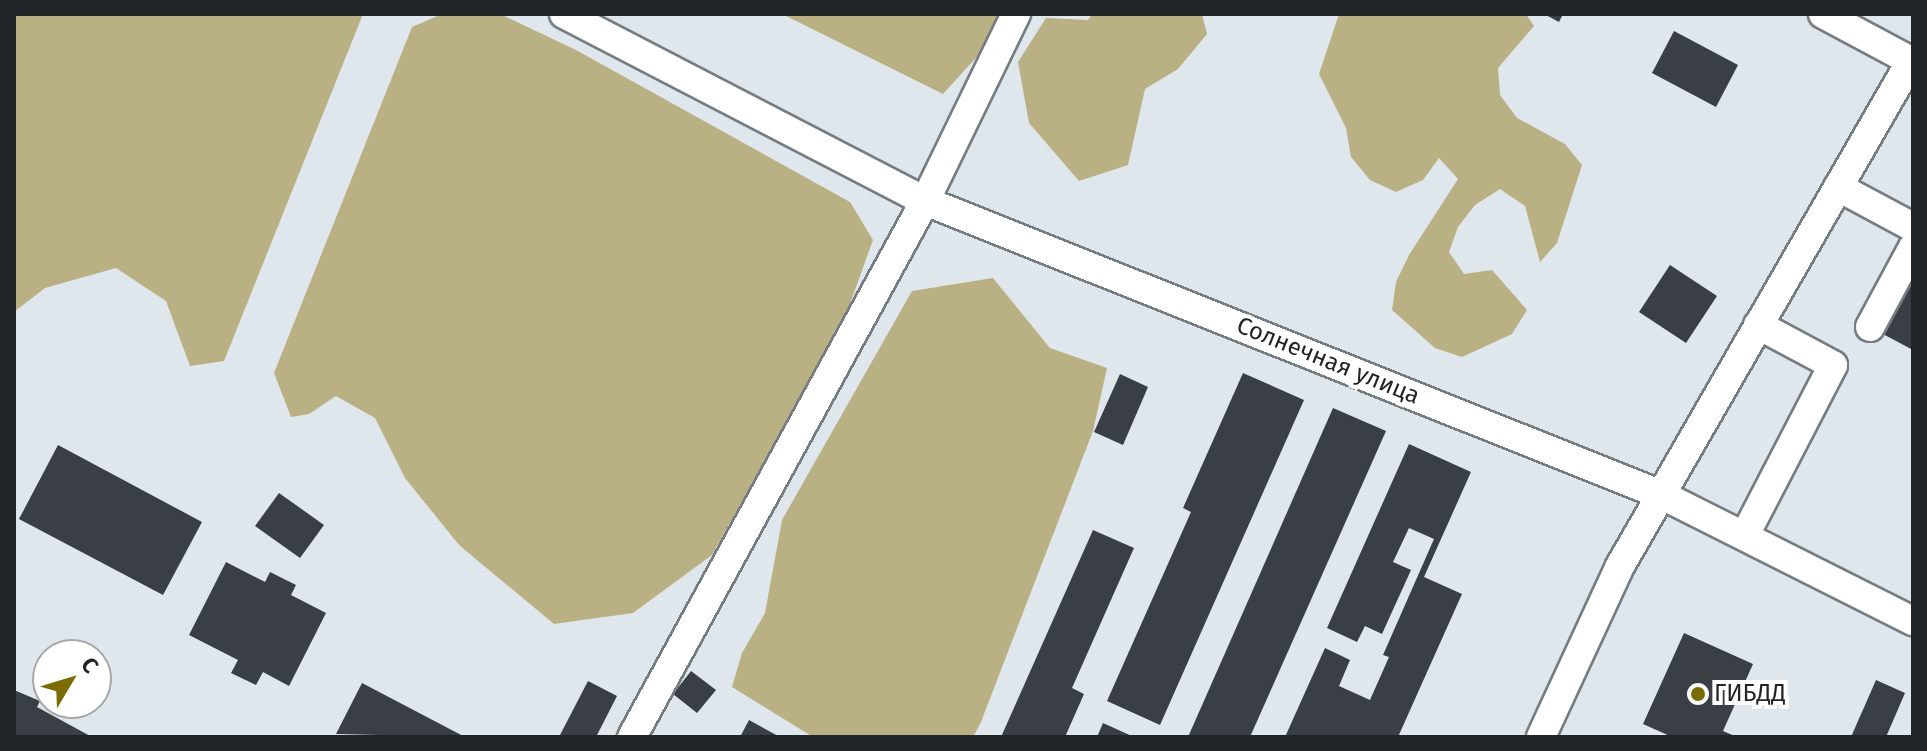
<!DOCTYPE html>
<html>
<head>
<meta charset="utf-8">
<style>
  body { margin:0 }
  #map { position:relative; width:1927px; height:751px; overflow:hidden; background:#dfe7ec; font-family:"Fira Sans",sans-serif }
  div>[style] { position:absolute }
  [style*='--x'] { left:calc(var(--x)*1px); top:calc(var(--y)*1px); width:calc(var(--w)*1px); rotate:calc(var(--a)*1deg) }
  .forest>* { inset:0; background:#b9b184 }
  .building>* { inset:0; background:#393f44 }
  .roads { filter:drop-shadow(2px 0 #767d82) drop-shadow(-2px 0 #767d82) drop-shadow(0 2px #767d82) drop-shadow(0 -2px #767d82) }
  .minor>* { height:28px; margin:-14px; padding:0 14px; transform-origin:14px; border-radius:14px; background:#fff }
  .dots>* { width:22px; height:22px; translate:-50% -50%; box-sizing:border-box; border:4px solid #fff; border-radius:50% }
  span { translate:-50% -50%; white-space:nowrap; text-align:center; line-height:1.15; -webkit-text-stroke:8px #fff; paint-order:stroke }
  .street-label { font-size:24px; color:#212426 }
  .poi-label { font-size:24px; color:#212426 }
  .left { translate:0 -50%; text-align:left }
  .frame { position:absolute; inset:0; border:16px solid #212426; pointer-events:none }
  .north { position:absolute; left:32px; top:639px; width:80px; height:80px; box-sizing:border-box; background:#fff; border:2px solid #a6a7a8; border-radius:50%; rotate:52deg; font-size:22px; font-weight:700; line-height:32px; text-align:center; color:#212426 }
  .north::after { content:''; display:block; margin:auto; width:28px; height:36px; background:#7a6b03; clip-path:polygon(50% 0,100% 100%,50% 72%,0 100%) }
</style>
</head>
<body>
<div id="map">
  <div class="forest">
    <i style="clip-path:polygon(14px 14px,363px 14px,224px 361px,190px 366px,166px 301px,116px 268px,45px 288px,14px 312px)"></i>
    <i style="clip-path:polygon(442px 14px,500px 14px,576px 50px,850px 202px,873px 240px,846px 315px,712px 555px,633px 613px,554px 624px,459px 545px,405px 478px,375px 418px,336px 396px,309px 414px,291px 417px,274px 373px,412px 27px)"></i>
    <i style="clip-path:polygon(782px 14px,1003px 14px,983px 50px,943px 94px)"></i>
    <i style="clip-path:polygon(1092px 14px,1202px 14px,1207px 34px,1178px 69px,1145px 89px,1128px 165px,1079px 181px,1029px 123px,1018px 62px,1046px 18px,1088px 20px)"></i>
    <i style="clip-path:polygon(1339px 14px,1526px 14px,1534px 26px,1498px 68px,1500px 95px,1517px 118px,1565px 144px,1582px 165px,1557px 243px,1540px 262px,1525px 206px,1500px 189px,1475px 205px,1458px 227px,1449px 252px,1464px 274px,1492px 270px,1527px 310px,1512px 334px,1462px 357px,1435px 348px,1392px 310px,1396px 282px,1409px 255px,1458px 179px,1439px 158px,1423px 180px,1396px 192px,1370px 180px,1351px 157px,1346px 128px,1319px 74px)"></i>
    <i style="clip-path:polygon(993px 278px,1050px 348px,1107px 368px,1093px 431px,981px 722px,973px 737px,813px 737px,732px 687px,742px 653px,765px 613px,782px 520px,912px 291px)"></i>
  </div>
  <div class="building">
    <i style="clip-path:polygon(1544px 14px,1563px 14px,1559px 22px)"></i>
    <i style="clip-path:polygon(1674px 31px,1738px 65px,1716px 107px,1652px 73px)"></i>
    <i style="clip-path:polygon(1670px 265px,1717px 296px,1686px 343px,1639px 312px)"></i>
    <i style="clip-path:polygon(1913px 271px,1913px 350px,1881px 333px)"></i>
    <i style="clip-path:polygon(1243px 373px,1304px 400px,1160px 725px,1107px 701px,1191px 512px,1183px 508px)"></i>
    <i style="clip-path:polygon(1120px 374px,1148px 387px,1123px 445px,1094px 432px)"></i>
    <i style="clip-path:polygon(1333px 408px,1386px 431px,1250px 737px,1188px 737px)"></i>
    <i style="clip-path:polygon(1409px 444px,1471px 472px,1424px 577px,1462px 594px,1398px 737px,1285px 737px,1325px 648px,1350px 660px,1339px 686px,1370px 700px,1389px 657px,1383px 655px,1434px 539px,1409px 528px,1393px 562px,1411px 570px,1382px 634px,1365px 626px,1357px 642px,1327px 628px)"></i>
    <i style="clip-path:polygon(58px 445px,202px 522px,163px 595px,19px 519px)"></i>
    <i style="clip-path:polygon(279px 493px,324px 525px,300px 558px,255px 526px)"></i>
    <i style="clip-path:polygon(1093px 530px,1134px 548px,1072px 688px,1084px 694px,1065px 737px,1001px 737px)"></i>
    <i style="clip-path:polygon(226px 562px,265px 582px,270px 572px,296px 585px,291px 595px,326px 613px,289px 686px,263px 672px,256px 685px,231px 673px,238px 660px,189px 635px)"></i>
    <i style="clip-path:polygon(1684px 633px,1753px 664px,1723px 731px,1737px 737px,1672px 737px,1643px 724px)"></i>
    <i style="clip-path:polygon(691px 671px,716px 690px,697px 713px,673px 694px)"></i>
    <i style="clip-path:polygon(1876px 680px,1905px 693px,1886px 737px,1851px 737px)"></i>
    <i style="clip-path:polygon(588px 681px,617px 696px,596px 737px,559px 737px)"></i>
    <i style="clip-path:polygon(362px 683px,465px 737px,336px 734px)"></i>
    <i style="clip-path:polygon(14px 690px,40px 701px,37px 707px,92px 737px,14px 737px)"></i>
    <i style="clip-path:polygon(749px 720px,780px 737px,740px 737px)"></i>
    <i style="clip-path:polygon(1103px 723px,1134px 737px,1097px 737px)"></i>
  </div>
  <div class="roads">
    <div class="minor">
      <i style="--x:564;--y:14;--w:407;--a:27.4"></i>
      <i style="--x:925;--y:201;--w:611;--a:118.66"></i>
      <i style="--x:1016;--y:14;--w:208;--a:115.9"></i>
      <i style="--x:925;--y:201;--w:793;--a:21.75"></i>
      <i style="--x:1662;--y:495;--w:281;--a:26.7"></i>
      <i style="--x:1823;--y:14;--w:102;--a:28.1"></i>
      <i style="--x:1838;--y:187;--w:85;--a:28.1"></i>
      <i style="--x:1870;--y:327;--w:91;--a:-61.7"></i>
      <i style="--x:1746;--y:533;--w:189;--a:-62.6"></i>
      <i style="--x:1833;--y:365;--w:85;--a:-151.9"></i>
      <i style="--x:1541;--y:737;--w:188;--a:-65.2"></i>
      <i style="--x:1620;--y:566;--w:583;--a:-60.05"></i>
    </div>
  </div>
  <div class="dots">
    <i style="left:1698px;top:694px;background:#7a6b03"></i>
  </div>
  <div class="street-label">
    <span style="left:1328px;top:361px;rotate:22deg">Солнечная улица</span>
  </div>
  <div class="poi-label">
    <span class="left" style="left:1714px;top:694px">ГИБДД</span>
  </div>
  <div class="frame"></div>
  <div class="north">С</div>
</div>
</body>
</html>
